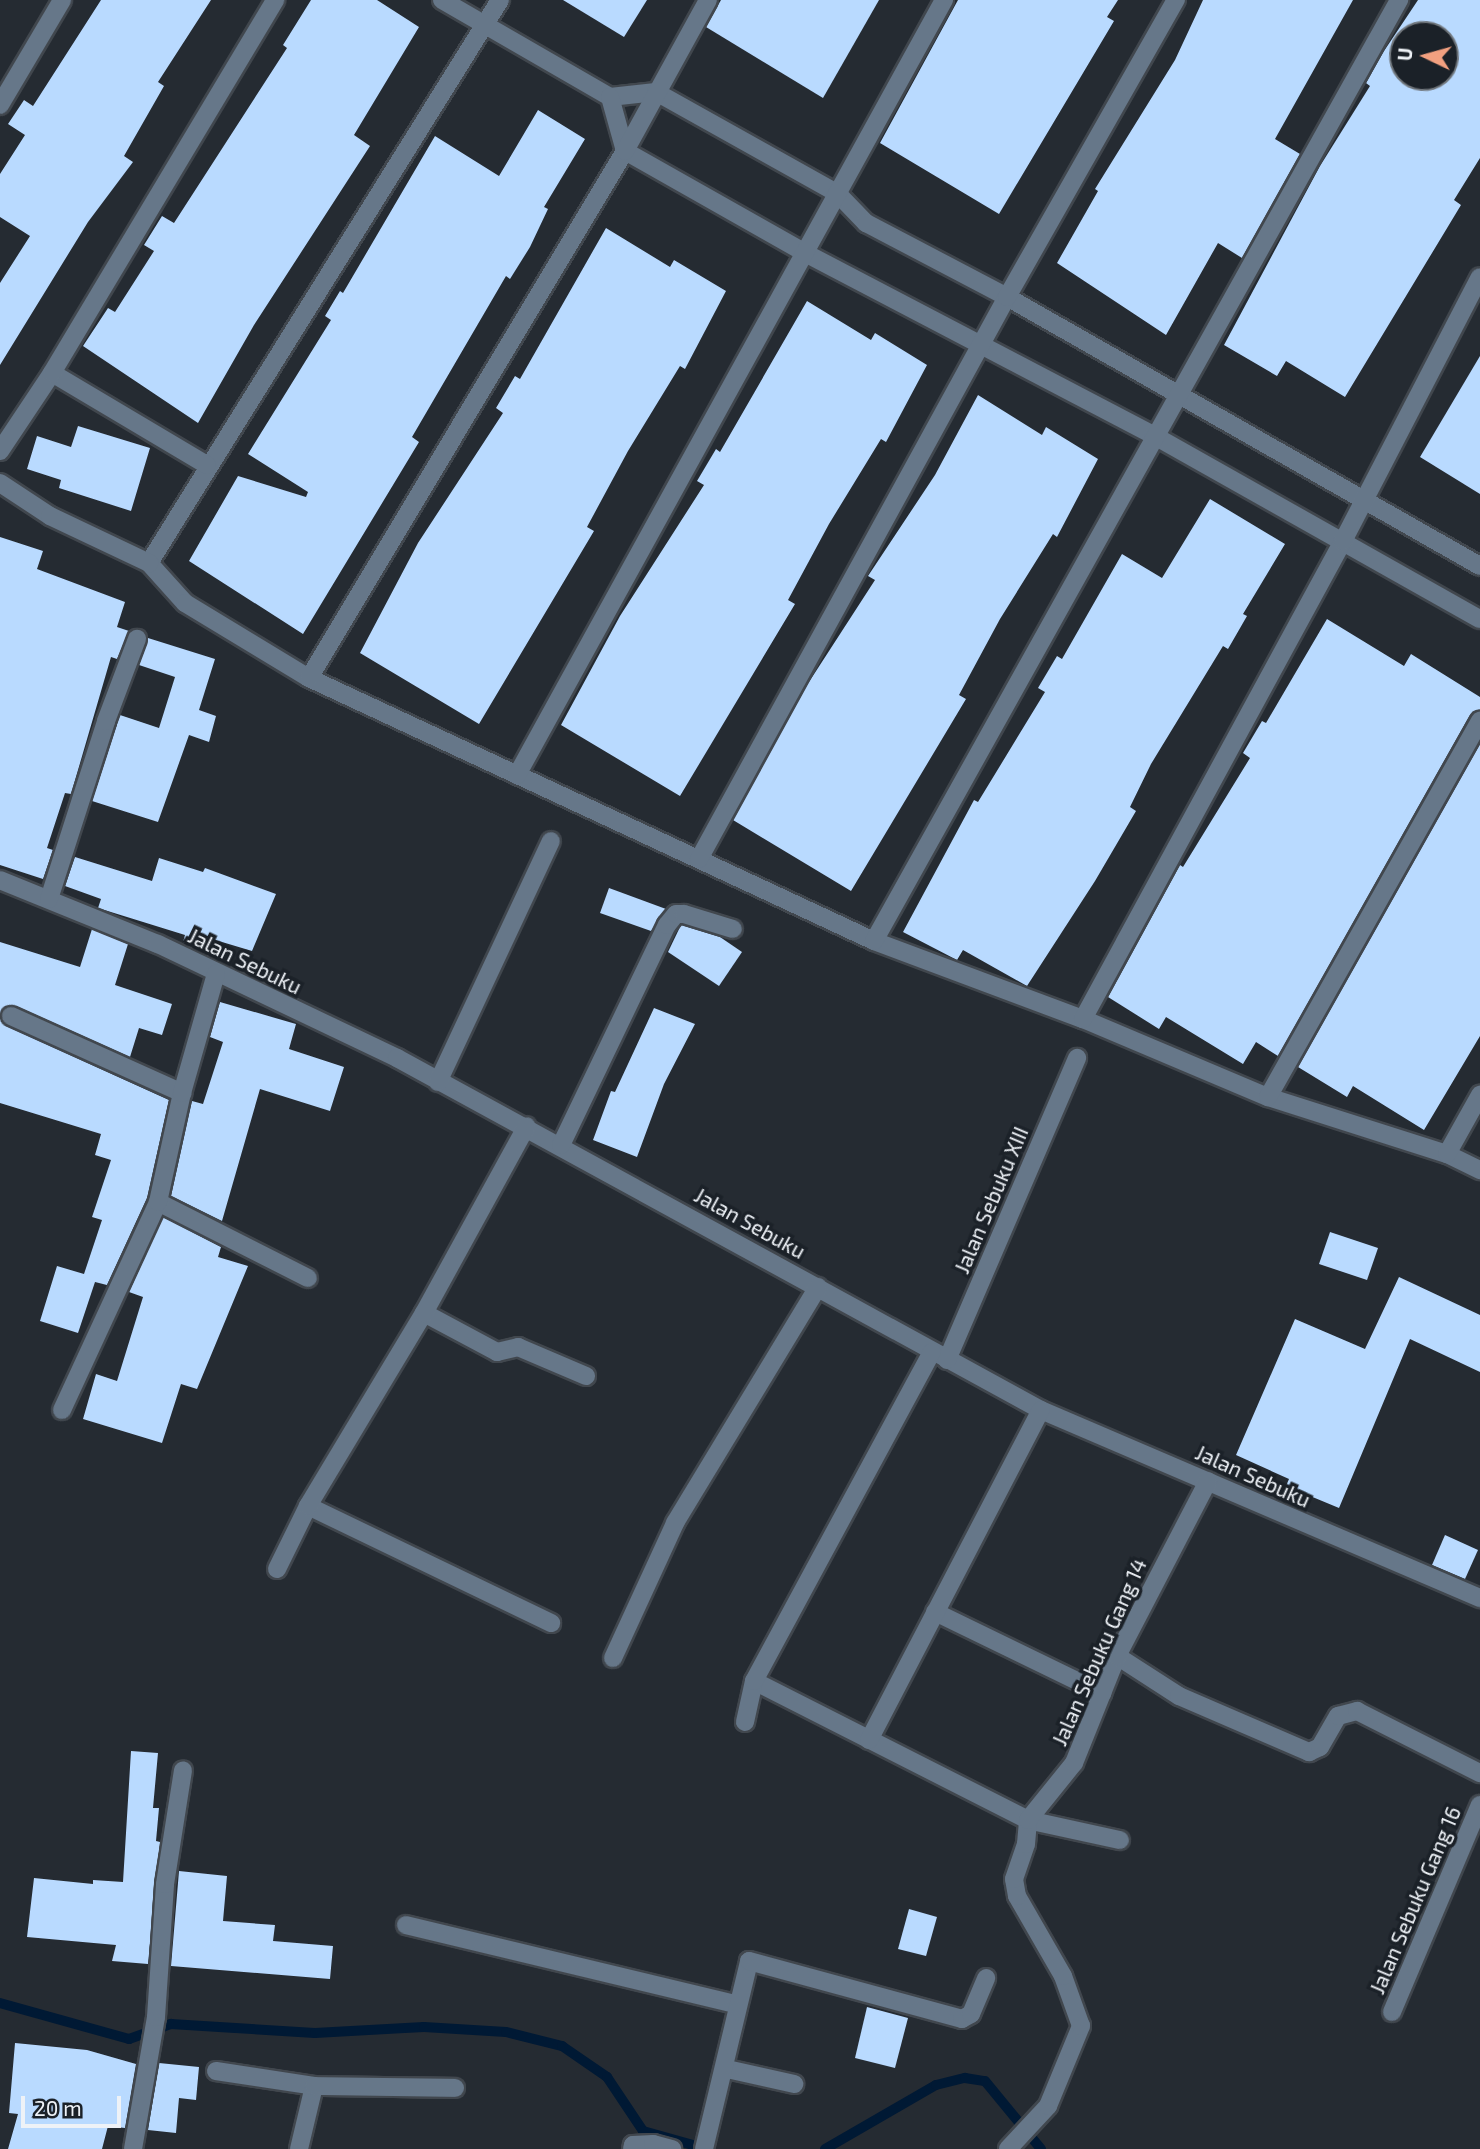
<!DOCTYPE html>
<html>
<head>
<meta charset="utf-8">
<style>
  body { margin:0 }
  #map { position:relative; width:1480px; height:2149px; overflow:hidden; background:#252b32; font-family:"Exo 2",sans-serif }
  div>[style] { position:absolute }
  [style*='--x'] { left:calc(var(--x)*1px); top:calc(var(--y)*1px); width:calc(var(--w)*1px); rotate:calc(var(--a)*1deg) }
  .stream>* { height:10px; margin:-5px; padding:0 5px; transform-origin:5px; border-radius:5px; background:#001934 }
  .building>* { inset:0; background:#b9daff }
  .roads { filter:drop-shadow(2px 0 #41474e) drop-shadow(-2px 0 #41474e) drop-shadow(0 2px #41474e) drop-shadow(0 -2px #41474e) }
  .minor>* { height:18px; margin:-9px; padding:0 9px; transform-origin:9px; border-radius:9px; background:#667789 }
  span { translate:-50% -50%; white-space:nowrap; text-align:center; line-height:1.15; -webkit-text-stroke:7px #1b2128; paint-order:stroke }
  .street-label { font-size:21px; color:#eef2f7 }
  .north { position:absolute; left:1389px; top:21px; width:70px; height:70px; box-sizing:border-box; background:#1b2128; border:2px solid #6f757b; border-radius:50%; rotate:275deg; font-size:19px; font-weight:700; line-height:28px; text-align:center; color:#eef2f7 }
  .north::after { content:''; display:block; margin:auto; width:24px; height:32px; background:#f2a080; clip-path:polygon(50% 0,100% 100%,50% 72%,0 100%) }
  .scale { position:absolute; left:21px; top:2096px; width:100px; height:32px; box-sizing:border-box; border:4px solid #eef2f7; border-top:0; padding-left:9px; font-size:21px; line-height:24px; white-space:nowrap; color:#eef2f7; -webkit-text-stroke:5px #1b2128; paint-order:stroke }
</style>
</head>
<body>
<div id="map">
  <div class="stream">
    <i style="--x:0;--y:2003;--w:134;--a:15.6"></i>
    <i style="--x:129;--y:2039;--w:45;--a:-19.7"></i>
    <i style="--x:171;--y:2024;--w:144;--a:3.6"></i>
    <i style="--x:315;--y:2033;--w:109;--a:-3.2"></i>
    <i style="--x:424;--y:2027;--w:82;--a:3.5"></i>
    <i style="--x:506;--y:2032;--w:58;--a:14"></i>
    <i style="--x:562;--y:2046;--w:55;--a:34.6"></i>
    <i style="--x:607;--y:2077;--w:65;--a:56.3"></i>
    <i style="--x:643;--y:2131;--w:66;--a:15.7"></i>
    <i style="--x:825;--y:2149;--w:128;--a:-30"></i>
    <i style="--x:936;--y:2085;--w:30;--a:-14"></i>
    <i style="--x:965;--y:2078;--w:20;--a:9"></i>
    <i style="--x:985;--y:2081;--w:88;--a:50.5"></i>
  </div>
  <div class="building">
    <i style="clip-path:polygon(101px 0,211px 0,158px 82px,164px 86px,124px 156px,133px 162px,88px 222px,0 365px,0 283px,30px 236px,0 217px,0 174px,25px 135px,8px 124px,24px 100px,33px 106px)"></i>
    <i style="clip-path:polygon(311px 0,377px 0,419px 27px,354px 135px,370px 146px,254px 325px,198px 423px,83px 346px,108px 308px,115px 312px,154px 251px,144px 245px,162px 216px,174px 223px,287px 48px,283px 45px)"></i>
    <i style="clip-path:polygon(563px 0,647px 0,624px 37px)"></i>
    <i style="clip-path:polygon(721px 0,879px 0,823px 98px,706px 27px)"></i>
    <i style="clip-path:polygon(958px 0,1118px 0,1107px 17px,1114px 21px,999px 214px,880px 143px)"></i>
    <i style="clip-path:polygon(1203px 0,1353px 0,1275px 139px,1300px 154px,1242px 258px,1218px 243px,1166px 335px,1057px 263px,1098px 191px,1095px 189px,1175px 60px)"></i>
    <i style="clip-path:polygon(evenodd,1418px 0,1480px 0,1480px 158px,1454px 200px,1461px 205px,1345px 397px,1286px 361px,1277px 376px,1224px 345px,1320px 166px,1370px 86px,1366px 83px,1384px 51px,1418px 0,1403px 35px,1445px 35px,1445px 77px,1403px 77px,1403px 35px)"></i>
    <i style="clip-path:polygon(538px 110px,585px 139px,544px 207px,548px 209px,530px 247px,510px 279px,506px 276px,412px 437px,419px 442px,303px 634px,189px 561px,238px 476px,306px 497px,308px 492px,248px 454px,331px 320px,325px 316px,340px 291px,343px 293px,435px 136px,499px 176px)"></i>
    <i style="clip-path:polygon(606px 228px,670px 267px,674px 260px,726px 291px,685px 369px,680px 366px,628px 451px,587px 527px,594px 531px,479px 724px,360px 653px,418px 543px,503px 413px,496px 408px,515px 376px,520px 379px)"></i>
    <i style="clip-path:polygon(807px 301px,871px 340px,875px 333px,927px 365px,886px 442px,881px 439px,829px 524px,788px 600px,795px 604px,680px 796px,561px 725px,620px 616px,704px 485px,697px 481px,716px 449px,720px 452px)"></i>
    <i style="clip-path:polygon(1480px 356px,1480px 494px,1420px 457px)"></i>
    <i style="clip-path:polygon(978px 395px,1042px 435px,1046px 427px,1098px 459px,1057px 537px,1053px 534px,1000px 619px,959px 695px,966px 699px,851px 891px,733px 820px,807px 685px,875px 580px,868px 576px,935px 475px)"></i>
    <i style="clip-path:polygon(78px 426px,150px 448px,131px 511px,59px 488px,61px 480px,27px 469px,37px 436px,71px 447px)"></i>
    <i style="clip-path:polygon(1210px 499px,1285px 544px,1243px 614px,1247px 616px,1228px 649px,1223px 646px,1151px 764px,1130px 807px,1136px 811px,1095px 881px,1027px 986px,963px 950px,957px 960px,903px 932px,974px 800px,978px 802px,1045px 692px,1038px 688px,1057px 656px,1062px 659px,1122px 554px,1162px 578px)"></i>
    <i style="clip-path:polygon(0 537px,43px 551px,37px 569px,125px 602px,117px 627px,129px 631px,117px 659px,111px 657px,71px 794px,65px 793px,47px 848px,53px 850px,43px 879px,0 865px)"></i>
    <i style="clip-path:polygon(1327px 619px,1404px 666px,1411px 654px,1480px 697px,1480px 710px,1470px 715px,1278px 1056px,1256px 1042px,1243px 1064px,1166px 1017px,1159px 1029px,1108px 997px,1180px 865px,1183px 867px,1250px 758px,1243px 753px,1262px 721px,1266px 723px)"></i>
    <i style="clip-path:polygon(148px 638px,215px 659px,199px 710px,216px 716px,209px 742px,189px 735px,158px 822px,92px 801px,120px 715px,159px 728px,175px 677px,139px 665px)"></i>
    <i style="clip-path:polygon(1480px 744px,1480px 1036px,1424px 1130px,1353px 1086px,1347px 1097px,1298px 1067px)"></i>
    <i style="clip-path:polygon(75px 857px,152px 881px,159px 858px,203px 872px,205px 868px,276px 894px,252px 951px,212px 939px,209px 950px,183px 942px,185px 935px,98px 908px,101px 899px,65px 886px)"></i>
    <i style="clip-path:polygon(609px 888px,666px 909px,651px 931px,600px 913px)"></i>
    <i style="clip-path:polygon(681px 925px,720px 937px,742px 952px,719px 986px,668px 952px)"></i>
    <i style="clip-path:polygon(92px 929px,128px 944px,115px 985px,172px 1004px,162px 1035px,139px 1028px,130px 1057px,16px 1006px,5px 1006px,0 1015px,0 942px,80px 967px)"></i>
    <i style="clip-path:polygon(220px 1002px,296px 1024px,289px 1049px,344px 1067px,330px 1111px,260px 1089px,222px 1221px,171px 1196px,192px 1101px,203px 1104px,223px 1042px,210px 1037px)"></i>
    <i style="clip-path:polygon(654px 1008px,695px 1024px,664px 1084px,637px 1157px,593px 1140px,611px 1091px,615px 1092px)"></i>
    <i style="clip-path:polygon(0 1018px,6px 1026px,169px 1100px,147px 1198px,107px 1285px,95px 1282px,78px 1333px,40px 1321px,57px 1266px,84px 1274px,102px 1220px,92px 1217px,111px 1160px,95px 1155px,101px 1134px,0 1103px)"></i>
    <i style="clip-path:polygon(163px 1217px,221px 1247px,218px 1257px,248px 1266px,197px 1389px,181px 1384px,162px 1443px,83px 1419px,96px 1374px,117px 1381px,143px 1297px,129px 1292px)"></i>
    <i style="clip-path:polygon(1330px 1232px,1378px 1248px,1367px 1280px,1319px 1264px)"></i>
    <i style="clip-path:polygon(1399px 1277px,1480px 1315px,1480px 1372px,1410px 1339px,1339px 1508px,1286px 1486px,1289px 1479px,1236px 1455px,1295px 1319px,1365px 1349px)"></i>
    <i style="clip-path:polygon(1445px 1535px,1478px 1550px,1465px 1579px,1432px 1565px)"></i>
    <i style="clip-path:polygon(131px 1751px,158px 1753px,153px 1808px,159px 1808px,156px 1841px,160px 1842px,148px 1964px,112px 1961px,116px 1945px,27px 1937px,34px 1878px,93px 1884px,93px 1880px,123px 1882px)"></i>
    <i style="clip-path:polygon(179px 1871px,227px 1876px,223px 1921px,275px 1925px,273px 1941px,333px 1946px,330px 1979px,171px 1966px)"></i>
    <i style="clip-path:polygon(909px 1909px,937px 1917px,926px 1956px,898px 1949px)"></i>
    <i style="clip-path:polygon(867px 2007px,908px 2018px,895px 2068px,855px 2058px)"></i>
    <i style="clip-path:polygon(15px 2043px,87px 2050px,136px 2064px,125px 2128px,108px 2126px,102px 2149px,8px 2149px,18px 2114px,9px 2113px)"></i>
    <i style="clip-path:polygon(159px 2063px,199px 2067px,196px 2100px,179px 2098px,176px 2133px,148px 2130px)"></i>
  </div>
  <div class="roads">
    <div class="minor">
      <i style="--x:442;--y:0;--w:194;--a:30"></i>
      <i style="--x:610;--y:97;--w:46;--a:-6.2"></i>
      <i style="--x:656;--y:92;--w:207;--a:29.2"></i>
      <i style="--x:837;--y:193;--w:42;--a:46"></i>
      <i style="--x:866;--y:223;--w:159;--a:27.7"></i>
      <i style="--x:1007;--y:297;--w:544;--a:29.63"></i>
      <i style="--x:500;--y:0;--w:663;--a:121.94"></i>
      <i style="--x:149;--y:563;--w:54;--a:48"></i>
      <i style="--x:185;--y:603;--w:145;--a:31.2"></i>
      <i style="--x:309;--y:678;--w:623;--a:24.96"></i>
      <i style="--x:874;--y:941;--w:223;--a:20.5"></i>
      <i style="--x:1083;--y:1019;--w:201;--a:22.9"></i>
      <i style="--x:1268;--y:1097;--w:188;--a:17.7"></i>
      <i style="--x:1447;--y:1154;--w:37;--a:26"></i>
      <i style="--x:610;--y:97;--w:56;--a:74.5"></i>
      <i style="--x:625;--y:151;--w:207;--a:29.5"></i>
      <i style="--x:805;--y:253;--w:393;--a:27.6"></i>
      <i style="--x:1153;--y:435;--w:375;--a:29.4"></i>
      <i style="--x:0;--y:105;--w:122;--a:-59.4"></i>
      <i style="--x:52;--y:373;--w:180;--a:30.7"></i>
      <i style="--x:0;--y:451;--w:94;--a:-56.3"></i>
      <i style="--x:52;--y:373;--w:435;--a:-59.1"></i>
      <i style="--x:0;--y:483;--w:60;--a:33.4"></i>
      <i style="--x:50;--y:516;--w:110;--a:25.4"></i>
      <i style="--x:309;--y:678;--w:614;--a:-59.05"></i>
      <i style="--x:625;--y:151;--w:172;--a:-61.2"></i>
      <i style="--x:517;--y:775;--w:885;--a:-61.15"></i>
      <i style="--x:699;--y:859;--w:641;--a:-61.28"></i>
      <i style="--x:1007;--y:297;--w:342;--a:-60.4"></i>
      <i style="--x:0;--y:880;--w:170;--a:22.1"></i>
      <i style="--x:158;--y:944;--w:265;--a:25.5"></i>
      <i style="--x:397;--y:1058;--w:734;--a:28.66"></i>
      <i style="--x:1041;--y:1410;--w:478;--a:23.2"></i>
      <i style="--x:49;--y:899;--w:187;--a:-72.2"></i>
      <i style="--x:106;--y:721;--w:88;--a:-69.3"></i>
      <i style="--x:874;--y:941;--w:1078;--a:-60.84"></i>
      <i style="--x:11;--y:1016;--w:188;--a:24.2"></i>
      <i style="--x:1083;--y:1019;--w:544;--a:-61.46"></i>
      <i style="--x:1343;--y:541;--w:297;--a:-62.6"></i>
      <i style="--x:438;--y:1082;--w:266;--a:-64.9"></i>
      <i style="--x:1268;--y:1097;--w:432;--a:-60.6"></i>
      <i style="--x:561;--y:1145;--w:244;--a:-64.3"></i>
      <i style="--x:667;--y:925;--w:14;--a:-51"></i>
      <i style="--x:676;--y:914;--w:8;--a:0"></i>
      <i style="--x:684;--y:914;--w:51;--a:17"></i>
      <i style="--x:1447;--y:1154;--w:68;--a:-60.8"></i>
      <i style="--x:158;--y:1202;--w:168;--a:26.9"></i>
      <i style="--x:424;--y:1313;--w:83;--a:28.1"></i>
      <i style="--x:497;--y:1352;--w:22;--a:-13"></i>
      <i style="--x:518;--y:1347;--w:74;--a:23.1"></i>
      <i style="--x:947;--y:1360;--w:329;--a:-66.7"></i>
      <i style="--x:62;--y:1410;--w:229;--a:-65.2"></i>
      <i style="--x:158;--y:1202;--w:112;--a:-77.6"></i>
      <i style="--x:182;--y:1093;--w:124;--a:-74.1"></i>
      <i style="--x:308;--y:1506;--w:270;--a:25.7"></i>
      <i style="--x:277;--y:1569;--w:70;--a:-63.8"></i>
      <i style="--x:308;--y:1506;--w:225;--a:-59"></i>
      <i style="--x:424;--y:1313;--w:213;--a:-61.2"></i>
      <i style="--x:935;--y:1612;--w:186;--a:25.9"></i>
      <i style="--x:1117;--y:1656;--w:74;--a:32.8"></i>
      <i style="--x:1179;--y:1696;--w:142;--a:23.3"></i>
      <i style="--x:1309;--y:1752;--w:12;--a:-24"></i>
      <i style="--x:1320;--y:1747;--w:36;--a:-60"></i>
      <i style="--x:1338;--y:1716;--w:20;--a:-15"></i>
      <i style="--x:1357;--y:1711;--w:138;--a:26.8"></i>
      <i style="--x:613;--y:1658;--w:149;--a:-65.3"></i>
      <i style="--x:675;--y:1523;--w:276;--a:-58.8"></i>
      <i style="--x:754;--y:1681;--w:307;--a:26.9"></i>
      <i style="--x:1028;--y:1820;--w:94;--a:12.3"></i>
      <i style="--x:745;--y:1722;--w:42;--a:-77.6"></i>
      <i style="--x:754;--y:1681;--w:374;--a:-61.6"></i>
      <i style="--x:869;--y:1740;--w:372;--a:-62.5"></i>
      <i style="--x:406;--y:1925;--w:339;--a:13.5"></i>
      <i style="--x:1392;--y:2012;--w:225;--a:-67"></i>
      <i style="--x:727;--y:2069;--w:69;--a:12.6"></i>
      <i style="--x:216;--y:2071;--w:99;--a:8.7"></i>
      <i style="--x:314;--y:2086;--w:65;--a:103.4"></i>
      <i style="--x:314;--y:2086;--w:141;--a:0.8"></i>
      <i style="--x:133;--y:2149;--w:134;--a:-80.1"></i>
      <i style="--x:156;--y:2017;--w:133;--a:-86.1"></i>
      <i style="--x:165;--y:1884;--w:115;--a:-81"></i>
      <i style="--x:632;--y:2149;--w:4;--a:-76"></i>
      <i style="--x:633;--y:2145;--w:20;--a:-3"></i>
      <i style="--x:653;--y:2144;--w:20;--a:15"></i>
      <i style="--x:704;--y:2149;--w:193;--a:-76.5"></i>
      <i style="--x:749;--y:1961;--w:221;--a:15.2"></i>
      <i style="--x:962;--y:2019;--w:10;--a:-29"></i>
      <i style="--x:971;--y:2014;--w:39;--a:-67"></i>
      <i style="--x:1008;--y:2149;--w:59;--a:-47.1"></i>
      <i style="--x:1048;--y:2106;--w:87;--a:-67.6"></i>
      <i style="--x:1081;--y:2026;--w:53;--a:-109.8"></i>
      <i style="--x:1063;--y:1976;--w:92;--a:-119.9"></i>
      <i style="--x:1017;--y:1896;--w:17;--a:-100"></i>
      <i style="--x:1014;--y:1879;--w:37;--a:-71"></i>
      <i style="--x:1026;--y:1844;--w:24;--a:-85"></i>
      <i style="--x:1028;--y:1820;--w:73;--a:-51.1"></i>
      <i style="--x:1074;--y:1763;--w:115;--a:-68.1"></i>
      <i style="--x:1117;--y:1656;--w:197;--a:-62.5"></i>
    </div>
  </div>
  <div class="street-label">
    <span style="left:245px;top:961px;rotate:26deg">Jalan Sebuku</span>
    <span style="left:991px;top:1200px;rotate:-67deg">Jalan Sebuku XIII</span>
    <span style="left:750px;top:1223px;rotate:29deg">Jalan Sebuku</span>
    <span style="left:1253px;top:1476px;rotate:24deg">Jalan Sebuku</span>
    <span style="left:1099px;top:1652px;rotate:-66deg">Jalan Sebuku Gang 14</span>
    <span style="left:1415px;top:1900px;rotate:-67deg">Jalan Sebuku Gang 16</span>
  </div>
  <div class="north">U</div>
  <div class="scale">20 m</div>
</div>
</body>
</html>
